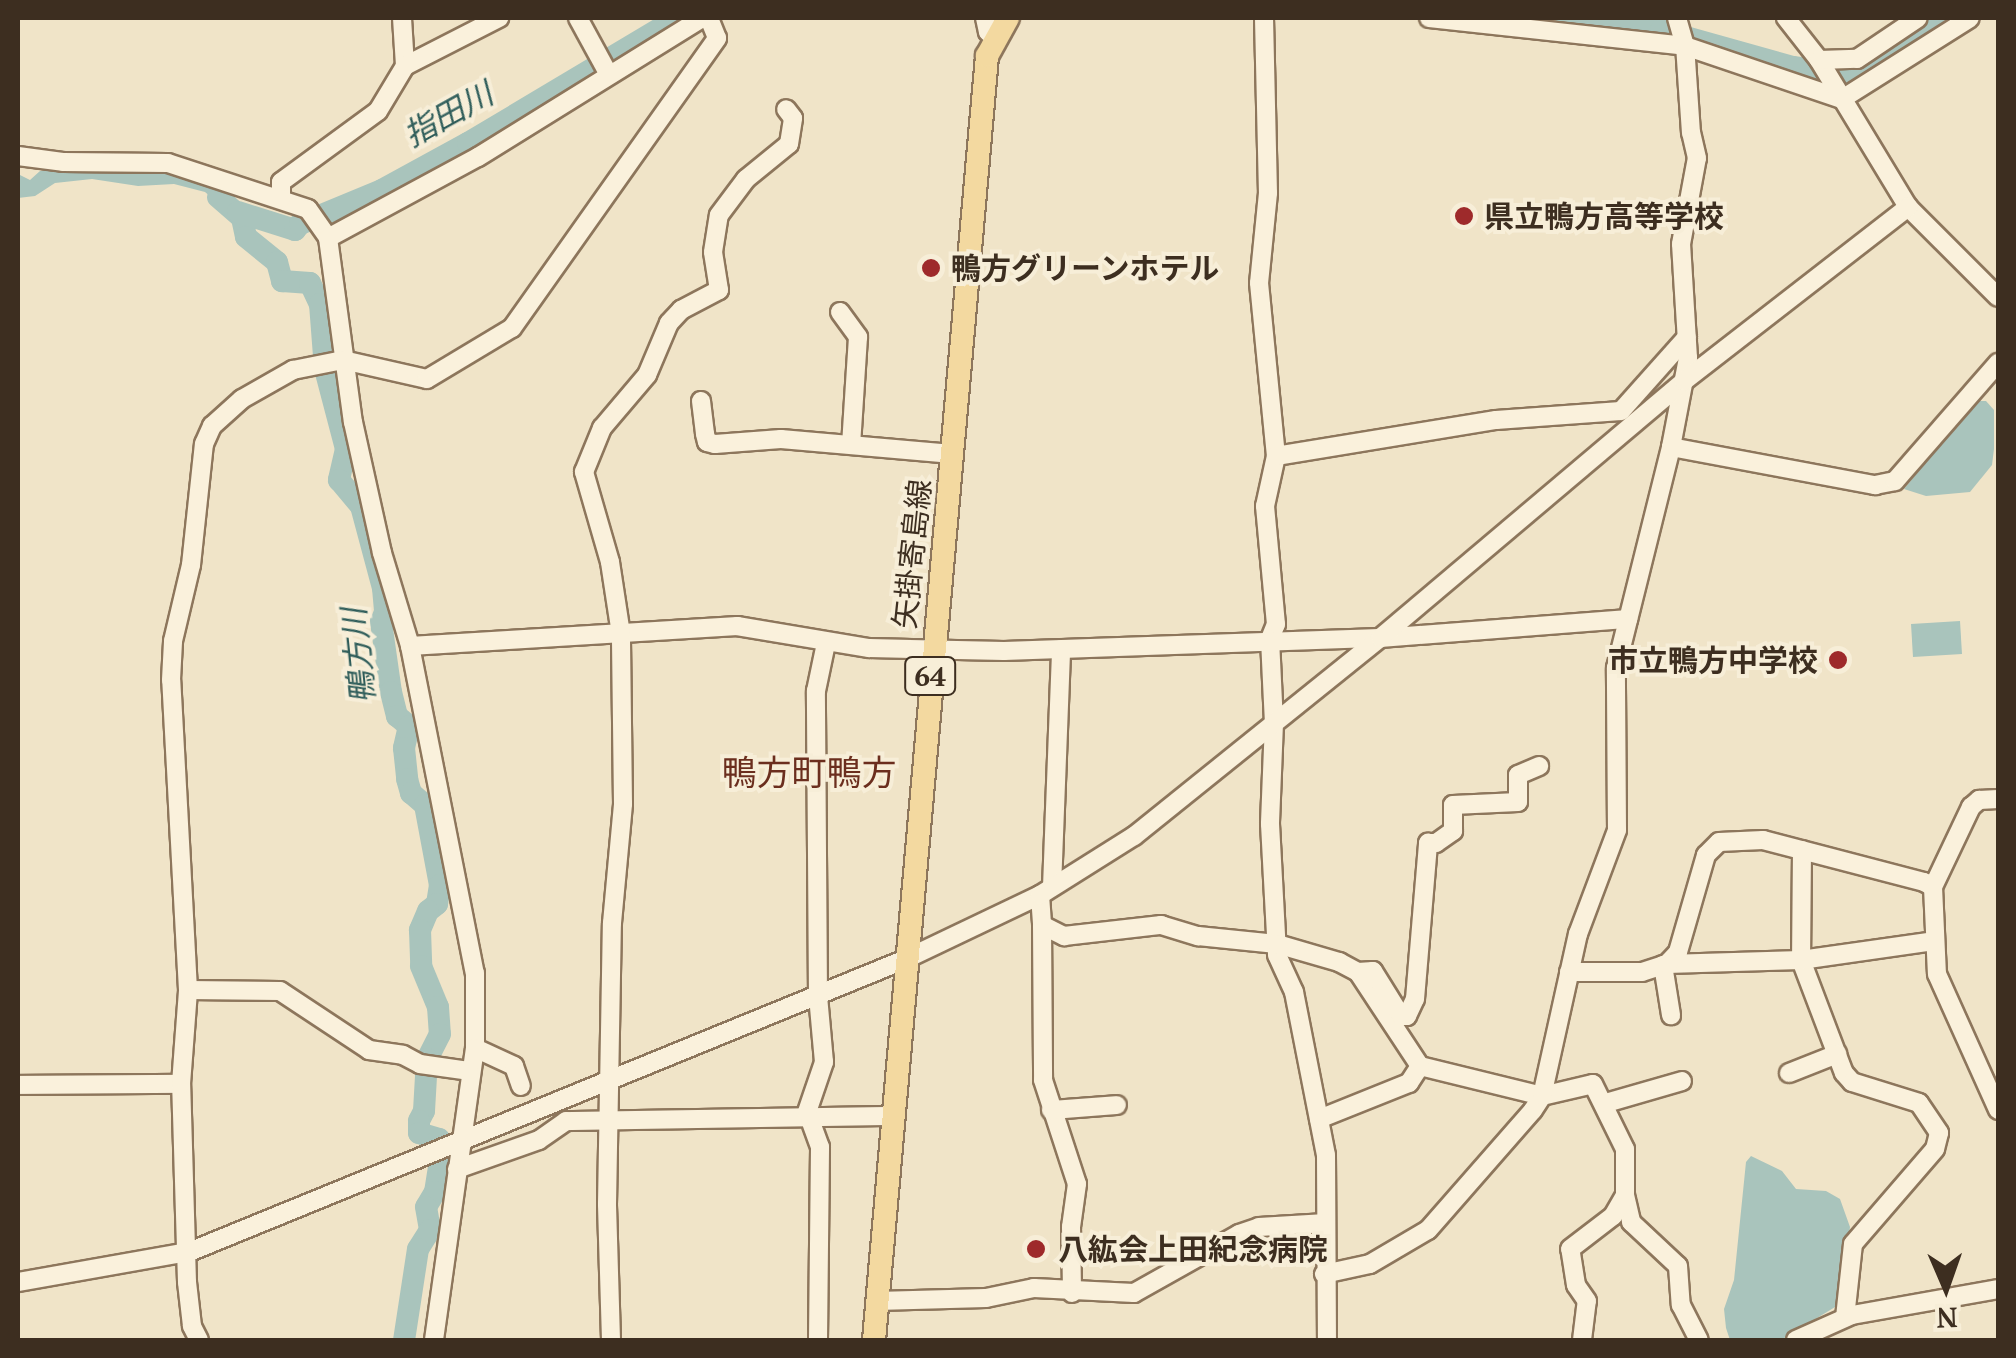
<!DOCTYPE html>
<html>
<head>
<meta charset="utf-8">
<style>
  body { margin:0 }
  #map { position:relative; width:2016px; height:1358px; overflow:hidden; background:#f0e4c8; font-family:"PT Serif","Noto Sans JP",serif }
  div>[style] { position:absolute }
  [style*='--x'] { left:calc(var(--x)*1px); top:calc(var(--y)*1px); width:calc(var(--w)*1px); rotate:calc(var(--a)*1deg) }
  .water>* { inset:0; background:#a9c4bc }
  .river>* { height:22px; margin:-11px; padding:0 11px; transform-origin:11px; border-radius:11px; background:#a9c4bc }
  .roads { filter:drop-shadow(2px 0 #8d765c) drop-shadow(-2px 0 #8d765c) drop-shadow(0 2px #8d765c) drop-shadow(0 -2px #8d765c) }
  .minor>* { height:18px; margin:-9px; padding:0 9px; transform-origin:9px; border-radius:9px; background:#faf1dc }
  .major>* { height:22px; margin:-11px; padding:0 11px; transform-origin:11px; border-radius:11px; background:#f3d9a0 }
  .dots>* { width:28px; height:28px; translate:-50% -50%; box-sizing:border-box; border:5px solid #f7eed8; border-radius:50% }
  span { translate:-50% -50%; white-space:nowrap; text-align:center; line-height:1.15; -webkit-text-stroke:8px #f7eed8; paint-order:stroke }
  .shield-label span { padding:2px 8px; background:#f7eed8; border:2px solid; border-radius:8px; -webkit-text-stroke-width:0 }
  .shield-label { font-size:28px; color:#3d2e20; font-weight:700 }
  .poi-label { font-size:30px; color:#3d2e20; font-weight:700 }
  .left { translate:0 -50%; text-align:left }
  .right { translate:-100% -50%; text-align:right }
  .street-label { font-size:30px; color:#3d2e20 }
  .water-label { font-size:32px; color:#2f5d5a; font-style:italic }
  .quarter-label { font-size:35px; color:#6b2e1e }
  .frame { position:absolute; inset:0; border:20px solid #3d2e20; pointer-events:none }
  .north { position:absolute; left:1896px; top:1238px; width:100px; height:100px; -webkit-text-stroke:8px #f7eed8; paint-order:stroke; rotate:178deg; font-size:28px; font-weight:700; line-height:40px; text-align:center; color:#3d2e20 }
  .north::after { content:''; display:block; margin:auto; width:35px; height:45px; background:#3d2e20; clip-path:polygon(50% 0,100% 100%,50% 72%,0 100%) }
</style>
</head>
<body>
<div id="map">
  <div class="water">
    <i style="clip-path:polygon(122px 167px,166px 171px,213px 186px,245px 211px,239px 221px,205px 192px,174px 184px,138px 186px,92px 179px,55px 183px,35px 196px,18px 198px,18px 174px,30px 180px,40px 171px)"></i>
    <i style="clip-path:polygon(1976px 401px,1986px 401px,1994px 410px,1994px 449px,1992px 465px,1970px 492px,1926px 496px,1904px 489px)"></i>
    <i style="clip-path:polygon(1960px 621px,1962px 654px,1913px 657px,1911px 624px)"></i>
    <i style="clip-path:polygon(1751px 1156px,1782px 1171px,1796px 1189px,1826px 1191px,1840px 1199px,1850px 1227px,1840px 1304px,1781px 1340px,1730px 1340px,1726px 1328px,1724px 1309px,1734px 1280px,1746px 1162px)"></i>
  </div>
  <div class="river">
    <i style="--x:1566;--y:18;--w:96;--a:7.2"></i>
    <i style="--x:1661;--y:30;--w:137;--a:15.7"></i>
    <i style="--x:1793;--y:67;--w:67;--a:7.8"></i>
    <i style="--x:1859;--y:76;--w:99;--a:-35.9"></i>
    <i style="--x:218;--y:197;--w:32;--a:41"></i>
    <i style="--x:242;--y:218;--w:19;--a:78"></i>
    <i style="--x:246;--y:237;--w:40;--a:39"></i>
    <i style="--x:277;--y:262;--w:20;--a:75"></i>
    <i style="--x:282;--y:281;--w:28;--a:4"></i>
    <i style="--x:310;--y:283;--w:23;--a:65"></i>
    <i style="--x:320;--y:304;--w:65;--a:85.6"></i>
    <i style="--x:325;--y:369;--w:83;--a:75.3"></i>
    <i style="--x:346;--y:449;--w:32;--a:103"></i>
    <i style="--x:339;--y:480;--w:34;--a:50"></i>
    <i style="--x:361;--y:506;--w:85;--a:75"></i>
    <i style="--x:383;--y:588;--w:24;--a:85"></i>
    <i style="--x:385;--y:612;--w:11;--a:112"></i>
    <i style="--x:381;--y:622;--w:71;--a:81.9"></i>
    <i style="--x:391;--y:692;--w:25;--a:76"></i>
    <i style="--x:397;--y:716;--w:16;--a:40"></i>
    <i style="--x:409;--y:726;--w:23;--a:103"></i>
    <i style="--x:404;--y:748;--w:31;--a:84"></i>
    <i style="--x:407;--y:779;--w:15;--a:74"></i>
    <i style="--x:411;--y:793;--w:18;--a:41"></i>
    <i style="--x:425;--y:805;--w:81;--a:79.4"></i>
    <i style="--x:440;--y:885;--w:19;--a:99"></i>
    <i style="--x:437;--y:904;--w:11;--a:142"></i>
    <i style="--x:428;--y:911;--w:21;--a:113"></i>
    <i style="--x:420;--y:930;--w:36;--a:88"></i>
    <i style="--x:421;--y:966;--w:44;--a:67.5"></i>
    <i style="--x:438;--y:1007;--w:27;--a:86"></i>
    <i style="--x:440;--y:1034;--w:28;--a:117"></i>
    <i style="--x:427;--y:1059;--w:52;--a:93.3"></i>
    <i style="--x:424;--y:1111;--w:11;--a:117"></i>
    <i style="--x:419;--y:1121;--w:12;--a:90"></i>
    <i style="--x:419;--y:1133;--w:21;--a:17"></i>
    <i style="--x:439;--y:1139;--w:28;--a:90"></i>
    <i style="--x:439;--y:1167;--w:25;--a:99"></i>
    <i style="--x:435;--y:1192;--w:17;--a:121"></i>
    <i style="--x:426;--y:1207;--w:23;--a:80"></i>
    <i style="--x:430;--y:1230;--w:22;--a:122"></i>
    <i style="--x:418;--y:1249;--w:92;--a:98.7"></i>
    <i style="--x:238;--y:212;--w:60;--a:17.5"></i>
    <i style="--x:295;--y:230;--w:8;--a:-50"></i>
    <i style="--x:300;--y:224;--w:89;--a:-22.5"></i>
    <i style="--x:382;--y:190;--w:98;--a:-28.7"></i>
    <i style="--x:468;--y:143;--w:244;--a:-30.8"></i>
  </div>
  <div class="roads">
    <div class="minor">
      <i style="--x:402;--y:18;--w:48;--a:86.4"></i>
      <i style="--x:578;--y:18;--w:63;--a:61.4"></i>
      <i style="--x:985;--y:18;--w:14;--a:78"></i>
      <i style="--x:988;--y:32;--w:9;--a:41"></i>
      <i style="--x:1264;--y:18;--w:175;--a:88.7"></i>
      <i style="--x:1268;--y:193;--w:90;--a:95.7"></i>
      <i style="--x:1259;--y:283;--w:174;--a:84.4"></i>
      <i style="--x:1276;--y:456;--w:51;--a:102.4"></i>
      <i style="--x:1265;--y:506;--w:119;--a:84.7"></i>
      <i style="--x:1276;--y:624;--w:16;--a:112"></i>
      <i style="--x:1270;--y:639;--w:84;--a:87.3"></i>
      <i style="--x:1274;--y:723;--w:101;--a:92.3"></i>
      <i style="--x:1270;--y:824;--w:131;--a:86.9"></i>
      <i style="--x:1277;--y:955;--w:41;--a:65.3"></i>
      <i style="--x:1294;--y:992;--w:166;--a:78.9"></i>
      <i style="--x:1326;--y:1155;--w:185;--a:89.7"></i>
      <i style="--x:1429;--y:18;--w:258;--a:6.2"></i>
      <i style="--x:1685;--y:46;--w:166;--a:18.7"></i>
      <i style="--x:1842;--y:99;--w:151;--a:-32.3"></i>
      <i style="--x:1786;--y:18;--w:53;--a:51.8"></i>
      <i style="--x:1819;--y:60;--w:172;--a:58.8"></i>
      <i style="--x:1908;--y:207;--w:127;--a:45"></i>
      <i style="--x:1819;--y:60;--w:38;--a:-2"></i>
      <i style="--x:1857;--y:59;--w:73;--a:-33.9"></i>
      <i style="--x:18;--y:156;--w:45;--a:7.6"></i>
      <i style="--x:63;--y:162;--w:105;--a:0.5"></i>
      <i style="--x:168;--y:163;--w:147;--a:18.2"></i>
      <i style="--x:308;--y:209;--w:35;--a:55"></i>
      <i style="--x:328;--y:238;--w:186;--a:82.3"></i>
      <i style="--x:353;--y:422;--w:134;--a:77.5"></i>
      <i style="--x:382;--y:553;--w:97;--a:73.2"></i>
      <i style="--x:410;--y:646;--w:333;--a:78.8"></i>
      <i style="--x:475;--y:973;--w:75;--a:90"></i>
      <i style="--x:475;--y:1048;--w:295;--a:98"></i>
      <i style="--x:281;--y:199;--w:17;--a:-90"></i>
      <i style="--x:281;--y:182;--w:120;--a:-36.2"></i>
      <i style="--x:378;--y:111;--w:52;--a:-59"></i>
      <i style="--x:405;--y:66;--w:106;--a:-27.1"></i>
      <i style="--x:328;--y:238;--w:170;--a:-28.4"></i>
      <i style="--x:478;--y:157;--w:264;--a:-31.8"></i>
      <i style="--x:840;--y:312;--w:31;--a:54"></i>
      <i style="--x:858;--y:337;--w:108;--a:93.7"></i>
      <i style="--x:701;--y:401;--w:33;--a:83"></i>
      <i style="--x:705;--y:434;--w:8;--a:76"></i>
      <i style="--x:707;--y:442;--w:8;--a:14"></i>
      <i style="--x:715;--y:444;--w:66;--a:-4.3"></i>
      <i style="--x:781;--y:439;--w:172;--a:5"></i>
      <i style="--x:1671;--y:447;--w:208;--a:10.6"></i>
      <i style="--x:1875;--y:485;--w:20;--a:-11"></i>
      <i style="--x:1895;--y:481;--w:157;--a:-48.9"></i>
      <i style="--x:1276;--y:456;--w:223;--a:-9.3"></i>
      <i style="--x:1496;--y:420;--w:125;--a:-4.1"></i>
      <i style="--x:1621;--y:411;--w:99;--a:-48.3"></i>
      <i style="--x:410;--y:646;--w:328;--a:-3.5"></i>
      <i style="--x:737;--y:626;--w:134;--a:9.5"></i>
      <i style="--x:869;--y:648;--w:135;--a:1.3"></i>
      <i style="--x:1004;--y:651;--w:376;--a:-2"></i>
      <i style="--x:1380;--y:638;--w:249;--a:-4.4"></i>
      <i style="--x:1802;--y:850;--w:110;--a:90.5"></i>
      <i style="--x:1801;--y:960;--w:121;--a:69.2"></i>
      <i style="--x:1844;--y:1073;--w:12;--a:48"></i>
      <i style="--x:1852;--y:1082;--w:70;--a:17.4"></i>
      <i style="--x:1919;--y:1103;--w:36;--a:56"></i>
      <i style="--x:1939;--y:1133;--w:16;--a:104"></i>
      <i style="--x:1935;--y:1149;--w:125;--a:130.8"></i>
      <i style="--x:1853;--y:1244;--w:74;--a:96.2"></i>
      <i style="--x:1052;--y:887;--w:238;--a:-87.8"></i>
      <i style="--x:1933;--y:887;--w:89;--a:-64.6"></i>
      <i style="--x:1971;--y:807;--w:11;--a:-41"></i>
      <i style="--x:1979;--y:800;--w:19;--a:-3"></i>
      <i style="--x:1040;--y:895;--w:30;--a:86"></i>
      <i style="--x:1042;--y:925;--w:25;--a:27"></i>
      <i style="--x:1064;--y:936;--w:98;--a:-6.5"></i>
      <i style="--x:1161;--y:925;--w:39;--a:17"></i>
      <i style="--x:1198;--y:936;--w:79;--a:5.8"></i>
      <i style="--x:1277;--y:944;--w:65;--a:16.2"></i>
      <i style="--x:1339;--y:962;--w:21;--a:28"></i>
      <i style="--x:1358;--y:972;--w:113;--a:56.6"></i>
      <i style="--x:1420;--y:1066;--w:126;--a:13.8"></i>
      <i style="--x:1542;--y:1096;--w:52;--a:-13.2"></i>
      <i style="--x:1593;--y:1084;--w:72;--a:63.8"></i>
      <i style="--x:1625;--y:1149;--w:46;--a:90"></i>
      <i style="--x:1625;--y:1195;--w:28;--a:77"></i>
      <i style="--x:1631;--y:1222;--w:64;--a:43.1"></i>
      <i style="--x:1678;--y:1266;--w:39;--a:86"></i>
      <i style="--x:1681;--y:1305;--w:39;--a:63"></i>
      <i style="--x:1042;--y:925;--w:155;--a:89.6"></i>
      <i style="--x:1043;--y:1080;--w:109;--a:71.9"></i>
      <i style="--x:1077;--y:1184;--w:43;--a:97.9"></i>
      <i style="--x:1071;--y:1227;--w:66;--a:89.1"></i>
      <i style="--x:1667;--y:964;--w:134;--a:-1.7"></i>
      <i style="--x:1801;--y:960;--w:134;--a:-8.1"></i>
      <i style="--x:1663;--y:965;--w:51;--a:80.9"></i>
      <i style="--x:1358;--y:972;--w:15;--a:-4"></i>
      <i style="--x:1373;--y:971;--w:53;--a:58.1"></i>
      <i style="--x:1401;--y:1016;--w:6;--a:0"></i>
      <i style="--x:1407;--y:1016;--w:19;--a:-65"></i>
      <i style="--x:1415;--y:999;--w:157;--a:-85.2"></i>
      <i style="--x:1428;--y:843;--w:8;--a:0"></i>
      <i style="--x:1436;--y:843;--w:21;--a:-35"></i>
      <i style="--x:1453;--y:831;--w:26;--a:-90"></i>
      <i style="--x:1453;--y:805;--w:65;--a:-2.6"></i>
      <i style="--x:1518;--y:802;--w:27;--a:-90"></i>
      <i style="--x:1518;--y:775;--w:23;--a:-23"></i>
      <i style="--x:1569;--y:972;--w:73;--a:0"></i>
      <i style="--x:1642;--y:972;--w:26;--a:-18"></i>
      <i style="--x:1667;--y:964;--w:16;--a:-47"></i>
      <i style="--x:1678;--y:952;--w:101;--a:-73.9"></i>
      <i style="--x:1706;--y:855;--w:18;--a:-45"></i>
      <i style="--x:1719;--y:842;--w:44;--a:-2.6"></i>
      <i style="--x:1763;--y:840;--w:166;--a:14.6"></i>
      <i style="--x:1924;--y:882;--w:10;--a:29"></i>
      <i style="--x:1933;--y:887;--w:87;--a:87.4"></i>
      <i style="--x:1937;--y:974;--w:149;--a:65.8"></i>
      <i style="--x:188;--y:990;--w:92;--a:0.6"></i>
      <i style="--x:280;--y:991;--w:107;--a:33.5"></i>
      <i style="--x:369;--y:1050;--w:34;--a:8"></i>
      <i style="--x:403;--y:1055;--w:19;--a:28"></i>
      <i style="--x:420;--y:1064;--w:49;--a:8.1"></i>
      <i style="--x:475;--y:1048;--w:43;--a:24.8"></i>
      <i style="--x:514;--y:1066;--w:21;--a:71"></i>
      <i style="--x:1789;--y:1073;--w:52;--a:-21.6"></i>
      <i style="--x:18;--y:1085;--w:163;--a:-0.4"></i>
      <i style="--x:1606;--y:1103;--w:79;--a:-16.1"></i>
      <i style="--x:1051;--y:1110;--w:66;--a:-4.3"></i>
      <i style="--x:1319;--y:1119;--w:97;--a:-21.8"></i>
      <i style="--x:1409;--y:1083;--w:20;--a:-57"></i>
      <i style="--x:457;--y:1169;--w:87;--a:-19.5"></i>
      <i style="--x:539;--y:1140;--w:33;--a:-35"></i>
      <i style="--x:566;--y:1121;--w:326;--a:-0.9"></i>
      <i style="--x:1324;--y:1274;--w:47;--a:-12.3"></i>
      <i style="--x:1370;--y:1264;--w:67;--a:-30.4"></i>
      <i style="--x:1428;--y:1230;--w:159;--a:-48.8"></i>
      <i style="--x:1533;--y:1110;--w:17;--a:-57"></i>
      <i style="--x:1542;--y:1096;--w:166;--a:-77.5"></i>
      <i style="--x:1578;--y:934;--w:111;--a:-69.4"></i>
      <i style="--x:1617;--y:830;--w:162;--a:-90.4"></i>
      <i style="--x:1616;--y:668;--w:228;--a:-76"></i>
      <i style="--x:1671;--y:447;--w:91;--a:-79.2"></i>
      <i style="--x:1688;--y:358;--w:114;--a:-93.5"></i>
      <i style="--x:1681;--y:244;--w:87;--a:-79.5"></i>
      <i style="--x:1697;--y:158;--w:26;--a:-103"></i>
      <i style="--x:1691;--y:133;--w:87;--a:-93.9"></i>
      <i style="--x:1685;--y:46;--w:29;--a:-106"></i>
      <i style="--x:18;--y:1282;--w:174;--a:-10"></i>
      <i style="--x:189;--y:1252;--w:775;--a:-22.23"></i>
      <i style="--x:906;--y:959;--w:148;--a:-25.5"></i>
      <i style="--x:1040;--y:895;--w:111;--a:-32.1"></i>
      <i style="--x:1134;--y:836;--w:316;--a:-38.8"></i>
      <i style="--x:1380;--y:638;--w:398;--a:-40.2"></i>
      <i style="--x:1684;--y:381;--w:284;--a:-37.8"></i>
      <i style="--x:877;--y:1301;--w:109;--a:-1.6"></i>
      <i style="--x:986;--y:1298;--w:49;--a:-11.8"></i>
      <i style="--x:1034;--y:1288;--w:100;--a:2.9"></i>
      <i style="--x:1134;--y:1293;--w:120;--a:-29.3"></i>
      <i style="--x:1239;--y:1234;--w:21;--a:-19"></i>
      <i style="--x:1259;--y:1227;--w:67;--a:-3.4"></i>
      <i style="--x:199;--y:1340;--w:16;--a:-117"></i>
      <i style="--x:192;--y:1326;--w:44;--a:-96.5"></i>
      <i style="--x:187;--y:1282;--w:198;--a:-91.7"></i>
      <i style="--x:181;--y:1084;--w:94;--a:-85.7"></i>
      <i style="--x:188;--y:990;--w:310;--a:-93.1"></i>
      <i style="--x:171;--y:680;--w:39;--a:-87"></i>
      <i style="--x:173;--y:641;--w:78;--a:-76.7"></i>
      <i style="--x:191;--y:565;--w:122;--a:-83.9"></i>
      <i style="--x:204;--y:444;--w:20;--a:-66"></i>
      <i style="--x:212;--y:426;--w:40;--a:-42"></i>
      <i style="--x:242;--y:399;--w:59;--a:-29.6"></i>
      <i style="--x:293;--y:370;--w:51;--a:-11.3"></i>
      <i style="--x:343;--y:360;--w:86;--a:12.7"></i>
      <i style="--x:427;--y:379;--w:99;--a:-31"></i>
      <i style="--x:512;--y:328;--w:355;--a:-54.7"></i>
      <i style="--x:717;--y:38;--w:22;--a:-112"></i>
      <i style="--x:611;--y:1340;--w:136;--a:-91.7"></i>
      <i style="--x:607;--y:1204;--w:281;--a:-89"></i>
      <i style="--x:612;--y:923;--w:120;--a:-84.7"></i>
      <i style="--x:623;--y:804;--w:170;--a:-90.7"></i>
      <i style="--x:621;--y:634;--w:73;--a:-98.7"></i>
      <i style="--x:610;--y:562;--w:94;--a:-106.1"></i>
      <i style="--x:584;--y:472;--w:48;--a:-67.8"></i>
      <i style="--x:602;--y:428;--w:70;--a:-49.7"></i>
      <i style="--x:647;--y:375;--w:56;--a:-67.1"></i>
      <i style="--x:669;--y:323;--w:18;--a:-47"></i>
      <i style="--x:681;--y:310;--w:43;--a:-27.8"></i>
      <i style="--x:719;--y:290;--w:38;--a:-99"></i>
      <i style="--x:713;--y:252;--w:37;--a:-81"></i>
      <i style="--x:719;--y:215;--w:45;--a:-53.1"></i>
      <i style="--x:746;--y:179;--w:55;--a:-39.1"></i>
      <i style="--x:789;--y:144;--w:26;--a:-81"></i>
      <i style="--x:793;--y:118;--w:11;--a:-128"></i>
      <i style="--x:818;--y:1340;--w:193;--a:-89.4"></i>
      <i style="--x:820;--y:1147;--w:37;--a:-110"></i>
      <i style="--x:807;--y:1112;--w:53;--a:-71.2"></i>
      <i style="--x:824;--y:1062;--w:66;--a:-95.2"></i>
      <i style="--x:818;--y:996;--w:305;--a:-90.4"></i>
      <i style="--x:816;--y:691;--w:49;--a:-78.2"></i>
      <i style="--x:1582;--y:1340;--w:39;--a:-83"></i>
      <i style="--x:1587;--y:1301;--w:19;--a:-125"></i>
      <i style="--x:1576;--y:1285;--w:36;--a:-99"></i>
      <i style="--x:1570;--y:1249;--w:54;--a:-37.5"></i>
      <i style="--x:1613;--y:1216;--w:24;--a:-60"></i>
      <i style="--x:1796;--y:1340;--w:61;--a:-24.1"></i>
      <i style="--x:1852;--y:1315;--w:148;--a:-10.1"></i>
    </div>
    <div class="major">
      <i style="--x:874;--y:1340;--w:1289;--a:-84.97"></i>
      <i style="--x:987;--y:56;--w:43;--a:-61.1"></i>
    </div>
  </div>
  <div class="dots">
    <i style="left:1464px;top:216px;background:#9e2a2b"></i>
    <i style="left:931px;top:268px;background:#9e2a2b"></i>
    <i style="left:1838px;top:660px;background:#9e2a2b"></i>
    <i style="left:1036px;top:1249px;background:#9e2a2b"></i>
  </div>
  <div class="shield-label">
    <span style="left:930px;top:676px">64</span>
  </div>
  <div class="poi-label">
    <span class="left" style="left:1484px;top:216px">県立鴨方高等学校</span>
    <span class="left" style="left:951px;top:268px">鴨方グリーンホテル</span>
    <span class="right" style="left:1818px;top:660px">市立鴨方中学校</span>
    <span class="left" style="left:1058px;top:1249px">八紘会上田紀念病院</span>
  </div>
  <div class="street-label">
    <span style="left:912px;top:554px;rotate:-84deg">矢掛寄島線</span>
  </div>
  <div class="water-label">
    <span style="left:448px;top:114px;rotate:-29deg">指田川</span>
    <span style="left:358px;top:656px;rotate:-96deg">鴨方川</span>
  </div>
  <div class="quarter-label">
    <span style="left:809px;top:772px">鴨方町鴨方</span>
  </div>
  <div class="frame"></div>
  <div class="north">N</div>
</div>
</body>
</html>
